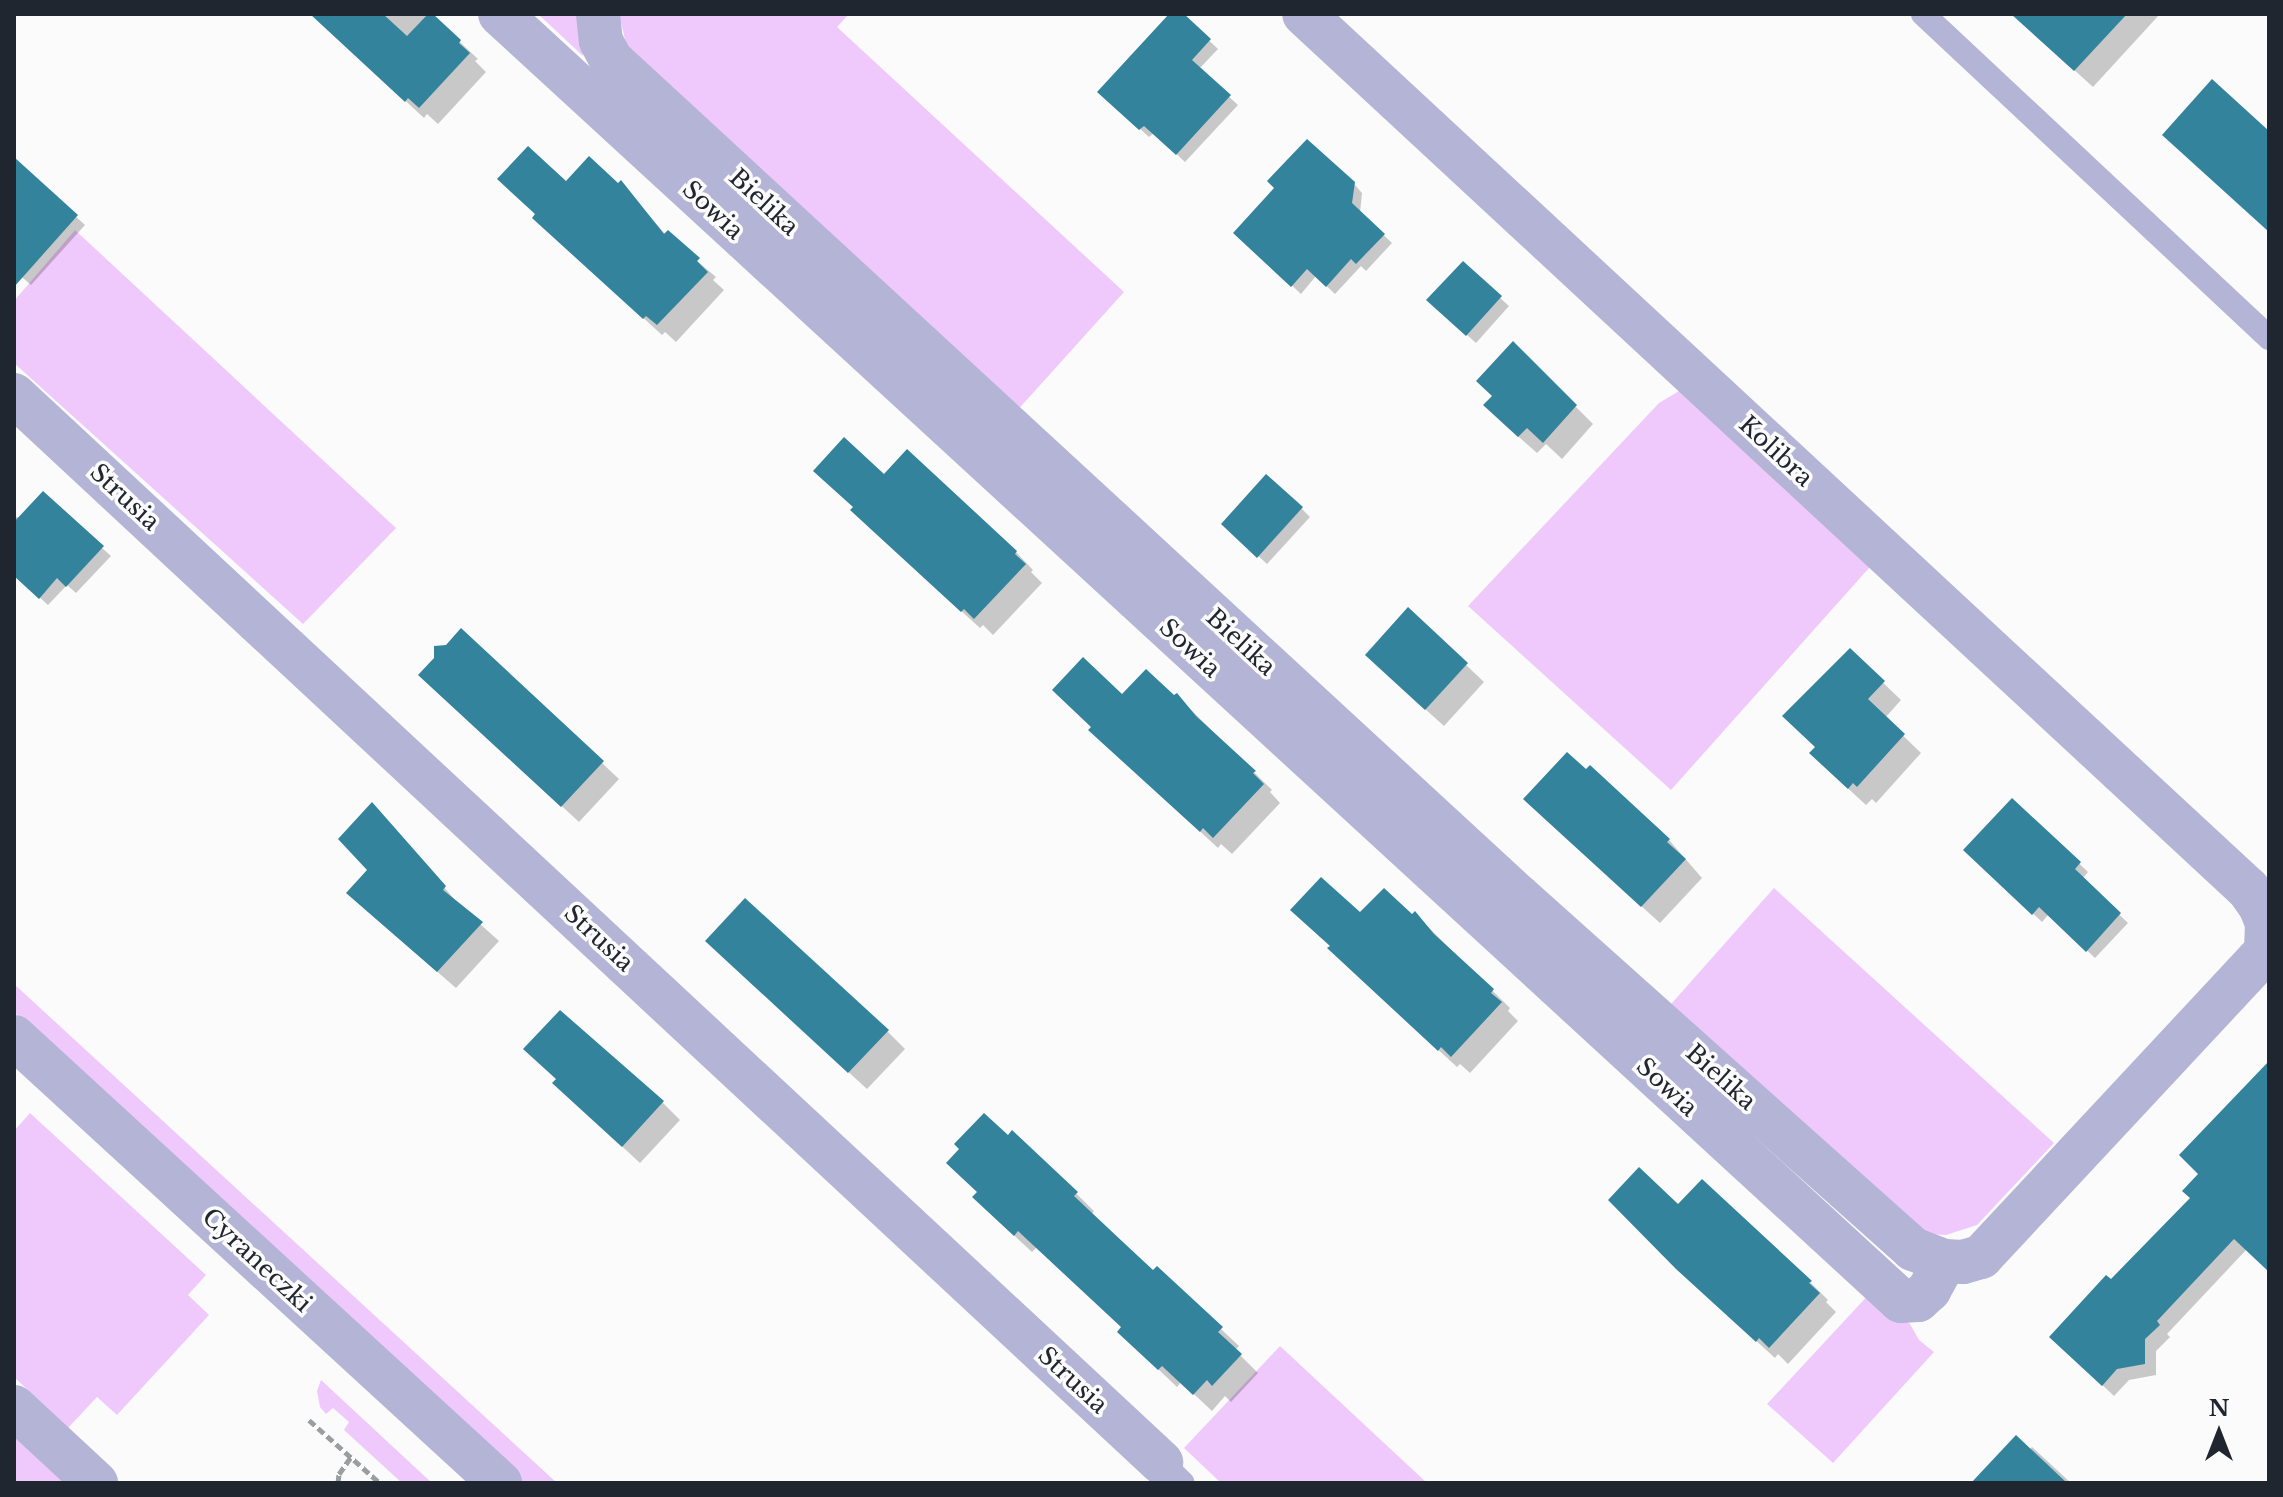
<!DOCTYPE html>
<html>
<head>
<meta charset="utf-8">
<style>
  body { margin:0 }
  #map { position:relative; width:2283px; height:1497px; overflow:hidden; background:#fbfbfb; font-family:"Libre Baskerville",serif }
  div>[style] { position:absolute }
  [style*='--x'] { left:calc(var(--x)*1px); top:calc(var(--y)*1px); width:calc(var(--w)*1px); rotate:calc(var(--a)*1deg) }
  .green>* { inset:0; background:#efc9fb }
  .shadow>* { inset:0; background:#0003 }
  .building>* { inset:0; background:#33839d }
  .path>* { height:5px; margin-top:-2.5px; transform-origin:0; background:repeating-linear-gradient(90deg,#9b9ea1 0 8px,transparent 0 12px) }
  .service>* { height:24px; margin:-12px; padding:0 12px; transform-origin:12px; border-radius:12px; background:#b4b4d6 }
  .minor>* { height:44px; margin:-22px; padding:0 22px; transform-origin:22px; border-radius:22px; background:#b4b4d6 }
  span { translate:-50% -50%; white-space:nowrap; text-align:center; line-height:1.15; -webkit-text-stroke:7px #fbfbfb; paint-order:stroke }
  .street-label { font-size:24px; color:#20262f }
  .frame { position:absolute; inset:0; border:16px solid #20262f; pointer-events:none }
  .north { position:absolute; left:2179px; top:1393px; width:80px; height:80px; -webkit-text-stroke:6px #fbfbfb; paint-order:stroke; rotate:0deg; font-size:22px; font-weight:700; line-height:32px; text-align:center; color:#20262f }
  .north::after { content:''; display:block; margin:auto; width:28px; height:36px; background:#20262f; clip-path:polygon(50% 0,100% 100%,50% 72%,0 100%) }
</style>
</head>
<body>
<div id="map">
  <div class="green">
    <i style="clip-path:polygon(538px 14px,580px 14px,583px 56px)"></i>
    <i style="clip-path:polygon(619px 14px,849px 14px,837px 27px,1124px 292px,1014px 414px,628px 52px)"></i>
    <i style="clip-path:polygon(75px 230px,396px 528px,303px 624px,14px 363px,14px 301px)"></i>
    <i style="clip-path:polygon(1684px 388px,1877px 559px,1671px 790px,1468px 606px,1659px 403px)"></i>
    <i style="clip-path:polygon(1774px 888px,2054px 1143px,1977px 1225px,1946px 1235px,1913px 1233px,1664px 1012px)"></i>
    <i style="clip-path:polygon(14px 984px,557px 1483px,523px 1483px,508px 1469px,14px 1012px)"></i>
    <i style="clip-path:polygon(30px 1113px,206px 1275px,188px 1295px,209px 1315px,117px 1415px,97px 1397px,68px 1428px,14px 1377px,14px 1131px)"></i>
    <i style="clip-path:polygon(1872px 1291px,1910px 1324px,1919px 1340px,1934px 1352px,1833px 1463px,1767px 1404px)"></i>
    <i style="clip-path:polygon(1280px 1346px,1427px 1483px,1221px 1483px,1184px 1448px)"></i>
    <i style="clip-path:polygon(321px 1380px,432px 1483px,402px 1483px,344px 1430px,349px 1422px,333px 1408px,326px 1414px,320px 1407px,317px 1391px)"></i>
    <i style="clip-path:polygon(14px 1422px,80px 1483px,14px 1483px)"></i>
  </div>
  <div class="shadow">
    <i style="clip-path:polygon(312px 14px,430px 14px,478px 59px,475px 61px,486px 72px,438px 124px,427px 114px,424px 118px)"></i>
    <i style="clip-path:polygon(1172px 14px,1181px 14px,1218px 49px,1199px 69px,1238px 105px,1185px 162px,1154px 133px,1149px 137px,1108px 100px)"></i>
    <i style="clip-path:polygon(2029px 14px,2160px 14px,2093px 87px,2040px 39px)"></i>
    <i style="clip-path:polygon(14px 160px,85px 225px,31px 285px,14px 270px)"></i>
    <i style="clip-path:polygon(621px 183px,666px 235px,716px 277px,713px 280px,724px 290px,676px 342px,665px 332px,662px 335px,553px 235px,566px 184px)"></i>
    <i style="clip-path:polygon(1354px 184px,1362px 193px,1360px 213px,1392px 243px,1366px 271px,1361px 266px,1335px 294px,1316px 276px,1301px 294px,1236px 233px,1277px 188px)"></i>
    <i style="clip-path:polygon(1463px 264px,1509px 306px,1476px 343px,1437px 308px)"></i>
    <i style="clip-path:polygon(1513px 344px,1593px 424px,1562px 459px,1546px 444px,1537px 453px,1503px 423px,1494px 396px)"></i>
    <i style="clip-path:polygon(884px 477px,1016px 552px,1033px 570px,1031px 572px,1042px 583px,993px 635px,983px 625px,980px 628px,870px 528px)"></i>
    <i style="clip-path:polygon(1301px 508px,1310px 517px,1267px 564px,1223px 524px)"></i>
    <i style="clip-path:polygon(14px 516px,102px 548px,111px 556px,76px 593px,67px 585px,48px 605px,14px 574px)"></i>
    <i style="clip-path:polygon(1408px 610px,1484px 682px,1444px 726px,1385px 673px)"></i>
    <i style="clip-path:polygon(461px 631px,619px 779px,579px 822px,437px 691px,446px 646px)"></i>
    <i style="clip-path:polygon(1850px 651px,1901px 700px,1885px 718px,1921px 753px,1876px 803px,1872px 799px,1866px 805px,1829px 771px,1817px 748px)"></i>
    <i style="clip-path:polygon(1177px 696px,1272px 790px,1270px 792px,1280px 803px,1232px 854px,1221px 844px,1218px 848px,1109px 747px,1122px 697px)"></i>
    <i style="clip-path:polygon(1590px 767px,1669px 840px,1702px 878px,1660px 923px,1543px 817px)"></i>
    <i style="clip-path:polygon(2012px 800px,2088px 872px,2082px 879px,2128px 923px,2095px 958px,2049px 914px,2042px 922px,1966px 850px)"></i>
    <i style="clip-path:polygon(389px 823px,461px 907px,499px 941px,456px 988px,366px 910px,369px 870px)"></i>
    <i style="clip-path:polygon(1415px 914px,1510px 1008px,1508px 1011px,1518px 1021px,1470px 1073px,1460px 1064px,1457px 1067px,1347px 966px,1360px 915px,1413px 917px)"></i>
    <i style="clip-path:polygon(725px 959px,887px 1031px,905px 1049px,867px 1089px)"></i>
    <i style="clip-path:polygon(2269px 1062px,2269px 1270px,2247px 1249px,2167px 1334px,2170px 1337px,2156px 1351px,2156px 1375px,2129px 1380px,2114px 1396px,2063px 1348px,2111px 1282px,2193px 1198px,2201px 1174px)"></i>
    <i style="clip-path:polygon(558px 1080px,662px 1102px,680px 1120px,640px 1163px,572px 1100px)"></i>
    <i style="clip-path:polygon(1008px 1138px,1042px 1160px,1094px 1211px,1091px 1215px,1153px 1272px,1157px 1269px,1239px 1346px,1235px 1350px,1258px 1373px,1231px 1402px,1225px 1396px,1212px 1411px,1181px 1382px,1177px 1387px,1137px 1349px,1123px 1328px,1037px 1247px,1032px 1252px,992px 1215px)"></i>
    <i style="clip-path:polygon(1679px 1207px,1810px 1282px,1828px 1300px,1826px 1302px,1836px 1312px,1788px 1364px,1778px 1354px,1775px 1358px,1696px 1286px)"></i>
    <i style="clip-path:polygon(2032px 1447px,2071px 1483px,1974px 1483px,2029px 1450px)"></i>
  </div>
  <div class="building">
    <i style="clip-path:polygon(310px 14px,383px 14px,407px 36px,428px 14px,433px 14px,461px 40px,459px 43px,470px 53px,419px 108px,408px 98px,405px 102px)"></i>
    <i style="clip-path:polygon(1169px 14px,1184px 14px,1211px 39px,1192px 60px,1231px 95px,1176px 155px,1144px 126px,1139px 130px,1097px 92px)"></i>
    <i style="clip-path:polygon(2011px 14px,2127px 14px,2074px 71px)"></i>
    <i style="clip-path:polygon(2212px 79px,2269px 131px,2269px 232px,2162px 135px)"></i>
    <i style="clip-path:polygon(1307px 139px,1355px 182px,1352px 203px,1385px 234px,1356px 264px,1351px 259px,1326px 287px,1307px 269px,1291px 287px,1233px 233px,1274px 188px,1267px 181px)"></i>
    <i style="clip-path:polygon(528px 146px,566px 181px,589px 156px,618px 183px,621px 180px,664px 234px,668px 230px,700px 258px,697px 261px,708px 272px,657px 325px,646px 316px,643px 319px,532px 218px,535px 214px,497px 179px)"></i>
    <i style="clip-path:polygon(14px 157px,78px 215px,14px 287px)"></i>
    <i style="clip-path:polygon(1463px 261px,1502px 296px,1466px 336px,1426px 300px)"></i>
    <i style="clip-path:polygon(1513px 341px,1577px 405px,1543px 443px,1527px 428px,1518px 437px,1483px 405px,1492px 396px,1476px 381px)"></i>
    <i style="clip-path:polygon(844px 437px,884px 474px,907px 449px,1017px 551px,1015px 554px,1026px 564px,974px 619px,964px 609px,961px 612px,850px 510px,853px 507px,813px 471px)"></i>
    <i style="clip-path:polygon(1266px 474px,1303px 507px,1257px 558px,1221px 524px)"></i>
    <i style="clip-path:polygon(43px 491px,104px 546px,66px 587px,57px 578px,39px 599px,14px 576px,14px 522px)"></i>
    <i style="clip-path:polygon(1408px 607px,1468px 663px,1425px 710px,1365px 655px)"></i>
    <i style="clip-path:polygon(461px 628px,604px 761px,561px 807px,418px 675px,434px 658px,434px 646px,446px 645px)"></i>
    <i style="clip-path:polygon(1850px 648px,1885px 681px,1868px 699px,1905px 734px,1857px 787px,1853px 783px,1848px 789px,1809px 753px,1815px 747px,1782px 716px)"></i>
    <i style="clip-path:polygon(1083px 657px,1122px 694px,1146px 669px,1174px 695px,1177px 693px,1196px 716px,1256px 771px,1253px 773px,1264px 784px,1213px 838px,1203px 828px,1200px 832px,1088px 730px,1091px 727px,1052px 690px)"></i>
    <i style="clip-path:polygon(1567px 752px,1586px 769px,1590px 765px,1670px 839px,1667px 842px,1686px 859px,1641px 907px,1523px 799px)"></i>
    <i style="clip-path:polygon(2012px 798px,2081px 862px,2075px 869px,2121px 913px,2086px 952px,2039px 907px,2032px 915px,1963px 850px)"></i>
    <i style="clip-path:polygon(372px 802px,446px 886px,443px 890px,483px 922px,437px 972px,346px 893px,367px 870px,338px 839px)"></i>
    <i style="clip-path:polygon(1321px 877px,1360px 912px,1384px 888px,1412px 914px,1415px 911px,1434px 934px,1494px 989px,1491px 993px,1502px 1002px,1451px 1057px,1441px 1047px,1438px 1051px,1327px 948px,1330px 946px,1290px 910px)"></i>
    <i style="clip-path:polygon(745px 898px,889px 1030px,848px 1073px,705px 941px)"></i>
    <i style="clip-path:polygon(560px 1010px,664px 1101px,622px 1147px,552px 1083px,556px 1079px,523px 1049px)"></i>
    <i style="clip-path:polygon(2269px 1061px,2269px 1272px,2234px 1239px,2157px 1321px,2160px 1325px,2145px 1339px,2145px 1364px,2117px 1369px,2102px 1386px,2049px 1337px,2106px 1275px,2111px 1279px,2190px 1198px,2182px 1191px,2198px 1174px,2179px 1155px)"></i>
    <i style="clip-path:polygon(984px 1113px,1008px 1135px,1012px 1130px,1078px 1192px,1074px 1196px,1124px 1243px,1153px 1270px,1157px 1266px,1223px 1327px,1218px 1332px,1242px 1354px,1212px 1386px,1207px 1380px,1193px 1395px,1162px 1366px,1158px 1370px,1117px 1332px,1121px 1327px,1063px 1273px,1018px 1231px,1014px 1236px,972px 1197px,977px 1192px,946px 1163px,959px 1149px,954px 1144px)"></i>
    <i style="clip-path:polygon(1639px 1167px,1678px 1204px,1702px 1179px,1812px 1281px,1809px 1283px,1820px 1293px,1769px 1348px,1759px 1338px,1756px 1342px,1676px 1269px,1608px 1200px)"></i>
    <i style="clip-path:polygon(2016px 1435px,2067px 1483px,1971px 1483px)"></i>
  </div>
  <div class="path">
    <i style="--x:309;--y:1420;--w:95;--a:41.6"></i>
    <i style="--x:338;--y:1483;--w:9;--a:-84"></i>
    <i style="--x:339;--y:1474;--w:21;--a:-55"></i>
  </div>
  <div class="service">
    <i style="--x:1923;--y:14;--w:474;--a:43.1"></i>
    <i style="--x:1161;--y:1462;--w:30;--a:44"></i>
  </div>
  <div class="minor">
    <i style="--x:500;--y:14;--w:1902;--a:42.57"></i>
    <i style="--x:1901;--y:1301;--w:17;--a:-3"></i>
    <i style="--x:1918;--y:1300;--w:15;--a:-42"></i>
    <i style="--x:1929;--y:1290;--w:33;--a:-61"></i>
    <i style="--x:598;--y:14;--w:27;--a:84"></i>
    <i style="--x:601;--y:41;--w:21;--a:62"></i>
    <i style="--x:611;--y:60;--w:1234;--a:42.67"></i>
    <i style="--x:1518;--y:896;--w:530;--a:41.79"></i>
    <i style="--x:1913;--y:1249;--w:34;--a:21"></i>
    <i style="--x:1945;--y:1261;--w:18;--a:3"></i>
    <i style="--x:1963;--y:1262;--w:19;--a:-16"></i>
    <i style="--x:1981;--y:1257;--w:418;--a:-47"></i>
    <i style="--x:2266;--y:951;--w:28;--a:-88"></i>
    <i style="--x:2267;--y:923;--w:18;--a:-112"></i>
    <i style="--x:2260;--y:906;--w:21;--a:-125"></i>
    <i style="--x:2248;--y:889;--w:1287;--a:-137.17"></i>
    <i style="--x:14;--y:395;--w:1567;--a:42.93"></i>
    <i style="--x:14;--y:1037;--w:660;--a:42.54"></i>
    <i style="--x:14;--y:1407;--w:112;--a:42.8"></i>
  </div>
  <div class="street-label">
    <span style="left:764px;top:202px;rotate:43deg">Bielika</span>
    <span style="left:713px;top:210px;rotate:43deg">Sowia</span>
    <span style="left:1776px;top:451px;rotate:43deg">Kolibra</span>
    <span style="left:125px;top:497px;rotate:43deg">Strusia</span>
    <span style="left:1241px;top:642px;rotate:43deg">Bielika</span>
    <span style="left:1190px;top:648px;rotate:43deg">Sowia</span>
    <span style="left:599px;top:938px;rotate:43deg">Strusia</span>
    <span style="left:1721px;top:1077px;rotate:42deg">Bielika</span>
    <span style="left:1667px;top:1087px;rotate:43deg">Sowia</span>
    <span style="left:257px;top:1260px;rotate:43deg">Cyraneczki</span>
    <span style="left:1073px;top:1380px;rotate:43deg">Strusia</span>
  </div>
  <div class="frame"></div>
  <div class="north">N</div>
</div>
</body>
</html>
